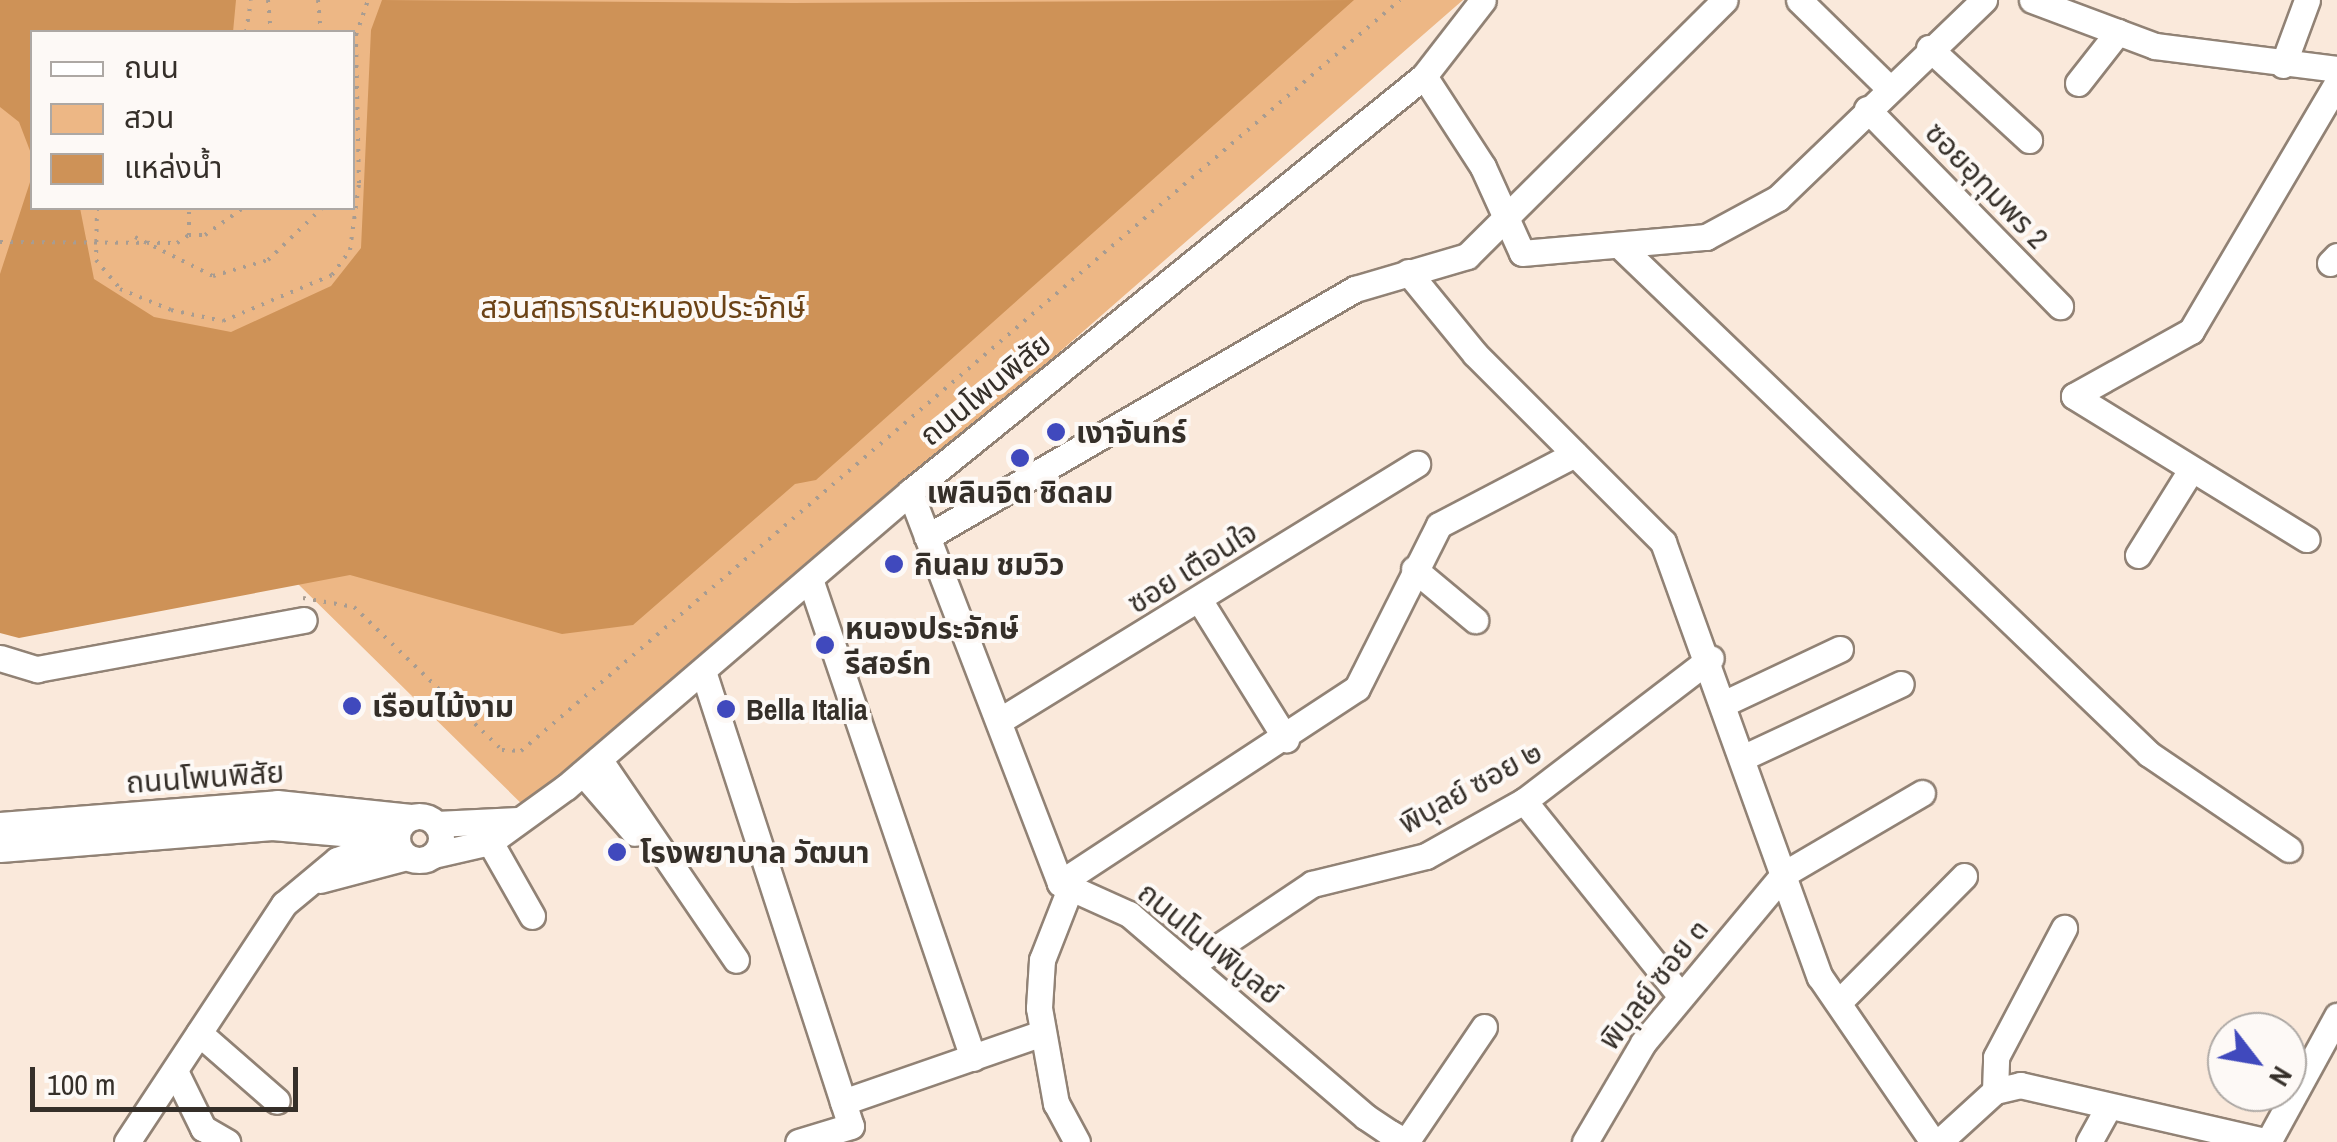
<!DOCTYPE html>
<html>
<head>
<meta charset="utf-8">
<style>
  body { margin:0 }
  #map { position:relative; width:2337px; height:1142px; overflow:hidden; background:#fae9db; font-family:"Archivo Narrow","Noto Sans Thai",sans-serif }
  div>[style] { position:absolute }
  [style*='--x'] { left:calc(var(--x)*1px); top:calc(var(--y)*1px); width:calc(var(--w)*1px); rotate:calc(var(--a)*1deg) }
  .green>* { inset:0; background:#edb785 }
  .water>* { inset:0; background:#ce9257 }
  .path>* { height:4px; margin-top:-2px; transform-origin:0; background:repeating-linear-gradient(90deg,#a89c91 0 2.5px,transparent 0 10.5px) }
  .roads { filter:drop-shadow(2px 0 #918275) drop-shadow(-2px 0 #918275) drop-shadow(0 2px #918275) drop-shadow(0 -2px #918275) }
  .minor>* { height:25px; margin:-12.5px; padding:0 12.5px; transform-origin:12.5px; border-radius:12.5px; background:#fff }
  .minor>.ring { margin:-12.5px; padding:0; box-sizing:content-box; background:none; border:25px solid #fff; border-radius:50% }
  .dots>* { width:28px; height:28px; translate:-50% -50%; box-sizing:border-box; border:5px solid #fdf9f6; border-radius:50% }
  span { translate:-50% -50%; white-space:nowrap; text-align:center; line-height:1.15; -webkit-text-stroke:8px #fdf9f6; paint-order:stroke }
  .street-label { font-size:30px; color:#352f29 }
  .park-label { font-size:30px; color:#6b4216 }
  .poi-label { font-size:30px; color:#352f29; font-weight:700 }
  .left { translate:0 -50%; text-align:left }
  .legend { position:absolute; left:30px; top:30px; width:325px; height:180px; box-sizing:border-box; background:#fdf9f6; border:2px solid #ada8a4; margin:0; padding:12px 18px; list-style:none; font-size:30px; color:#352f29 }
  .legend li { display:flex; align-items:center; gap:20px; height:50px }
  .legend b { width:50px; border:2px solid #ada8a4 }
  .north { position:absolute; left:2207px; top:1012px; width:100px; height:100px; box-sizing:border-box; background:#fdf9f6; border:2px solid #ada8a4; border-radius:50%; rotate:121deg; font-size:28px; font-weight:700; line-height:40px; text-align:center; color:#352f29 }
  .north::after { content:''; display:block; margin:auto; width:35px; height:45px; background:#4049bd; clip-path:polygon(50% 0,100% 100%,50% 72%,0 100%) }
  .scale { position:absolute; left:30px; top:1067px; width:268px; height:45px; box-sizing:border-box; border:5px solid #352f29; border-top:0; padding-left:12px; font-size:30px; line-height:35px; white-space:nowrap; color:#352f29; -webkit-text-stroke:8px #fdf9f6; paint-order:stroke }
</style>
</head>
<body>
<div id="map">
  <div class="green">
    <i style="clip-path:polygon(evenodd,0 0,1463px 0,531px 813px,297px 583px,44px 633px,0 622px,0 0,32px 32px,352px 32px,352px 208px,32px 208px,32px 32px)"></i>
  </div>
  <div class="water">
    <i style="clip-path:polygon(0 0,236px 0,233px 32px,32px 32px,32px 156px,19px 122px,0 107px)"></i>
    <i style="clip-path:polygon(382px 0,793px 3px,1354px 0,816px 480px,795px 484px,633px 625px,562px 634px,350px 575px,19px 638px,0 633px,0 274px,32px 176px,32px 208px,80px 208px,94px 279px,154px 317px,231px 332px,331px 286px,361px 248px,371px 30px)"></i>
  </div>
  <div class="path">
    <i style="--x:268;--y:0;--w:32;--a:85"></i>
    <i style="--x:318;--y:0;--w:32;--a:85"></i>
    <i style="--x:246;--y:32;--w:32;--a:-81"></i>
    <i style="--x:97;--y:208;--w:52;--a:91.1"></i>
    <i style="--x:96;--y:260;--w:38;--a:50"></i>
    <i style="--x:120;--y:289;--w:55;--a:22.4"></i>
    <i style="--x:171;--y:310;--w:53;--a:11.9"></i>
    <i style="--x:223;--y:321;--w:118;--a:-22.9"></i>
    <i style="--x:332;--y:275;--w:31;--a:-54"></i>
    <i style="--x:350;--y:250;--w:68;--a:-82.3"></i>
    <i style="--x:359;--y:183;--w:148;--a:-91.2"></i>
    <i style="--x:356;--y:35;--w:37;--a:-71"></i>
    <i style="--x:189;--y:235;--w:16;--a:0"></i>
    <i style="--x:205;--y:235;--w:47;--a:-35.4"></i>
    <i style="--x:135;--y:237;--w:87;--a:26.6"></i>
    <i style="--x:213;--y:276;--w:57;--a:-16.2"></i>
    <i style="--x:268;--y:260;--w:75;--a:-43.9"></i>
    <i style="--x:0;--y:242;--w:177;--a:0.3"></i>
    <i style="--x:177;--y:243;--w:14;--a:-34"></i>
    <i style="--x:189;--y:235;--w:27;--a:-90"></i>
    <i style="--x:303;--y:598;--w:52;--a:10"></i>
    <i style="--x:354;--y:607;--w:206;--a:44"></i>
    <i style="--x:502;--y:750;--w:19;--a:3"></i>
    <i style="--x:521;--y:751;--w:1156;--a:-40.51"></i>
  </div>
  <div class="roads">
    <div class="minor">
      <i style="--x:1799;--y:0;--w:126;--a:44.4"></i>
      <i style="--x:2032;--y:0;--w:131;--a:20.5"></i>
      <i style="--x:2155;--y:46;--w:183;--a:7.2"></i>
      <i style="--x:1929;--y:48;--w:136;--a:42.6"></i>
      <i style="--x:2283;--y:65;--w:69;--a:-69.7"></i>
      <i style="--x:1424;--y:76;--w:108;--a:57"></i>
      <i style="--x:1483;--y:167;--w:94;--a:65.6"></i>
      <i style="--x:1522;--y:253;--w:185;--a:-5"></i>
      <i style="--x:1706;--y:237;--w:82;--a:-28.4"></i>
      <i style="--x:1778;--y:198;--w:286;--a:-43.9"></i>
      <i style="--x:2078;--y:83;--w:65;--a:-51.9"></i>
      <i style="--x:1867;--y:109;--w:276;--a:45.6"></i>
      <i style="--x:1620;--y:246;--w:733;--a:43.84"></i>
      <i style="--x:2149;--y:754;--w:169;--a:34.2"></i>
      <i style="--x:2330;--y:263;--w:10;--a:-45"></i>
      <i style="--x:1408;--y:272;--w:106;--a:50.7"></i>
      <i style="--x:1475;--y:354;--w:266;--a:45"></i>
      <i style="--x:1663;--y:542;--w:462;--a:70.2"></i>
      <i style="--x:1820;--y:977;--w:200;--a:55.6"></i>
      <i style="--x:2074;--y:396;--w:134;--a:-29.1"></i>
      <i style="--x:2191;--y:331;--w:288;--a:-59.5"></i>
      <i style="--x:2074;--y:396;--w:273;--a:31.6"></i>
      <i style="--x:910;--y:492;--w:419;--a:69"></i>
      <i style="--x:1060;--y:883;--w:76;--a:24.2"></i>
      <i style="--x:1129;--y:914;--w:312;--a:40.6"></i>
      <i style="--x:1366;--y:1117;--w:29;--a:34"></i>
      <i style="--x:1390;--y:1133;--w:18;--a:29"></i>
      <i style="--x:1406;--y:1142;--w:139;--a:-55.9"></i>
      <i style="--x:927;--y:537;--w:495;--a:-30.1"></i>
      <i style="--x:1355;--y:289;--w:117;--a:-16.4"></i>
      <i style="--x:1467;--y:256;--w:363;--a:-44.8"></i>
      <i style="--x:2138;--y:555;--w:100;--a:-58.1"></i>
      <i style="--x:1414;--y:569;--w:80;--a:39.9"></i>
      <i style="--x:810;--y:579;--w:506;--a:71.21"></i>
      <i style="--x:1200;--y:601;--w:163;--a:58.1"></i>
      <i style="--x:0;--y:658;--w:39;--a:17"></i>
      <i style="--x:37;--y:669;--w:271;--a:-10.4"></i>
      <i style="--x:703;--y:671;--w:478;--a:72"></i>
      <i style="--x:851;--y:1126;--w:55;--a:163.2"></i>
      <i style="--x:1725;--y:703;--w:127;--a:-25.2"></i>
      <i style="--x:999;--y:721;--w:491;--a:-31.6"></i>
      <i style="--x:1742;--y:758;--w:175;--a:-25"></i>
      <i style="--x:599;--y:759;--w:243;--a:55.7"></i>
      <i style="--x:583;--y:773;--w:79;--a:49.1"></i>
      <i style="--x:1524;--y:801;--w:249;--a:51.2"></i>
      <i class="ring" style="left:397px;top:816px;width:19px;height:19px"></i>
      <i style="--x:436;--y:824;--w:82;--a:-2.8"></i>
      <i style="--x:0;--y:825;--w:278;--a:-4.5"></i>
      <i style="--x:277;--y:803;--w:137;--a:5.9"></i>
      <i style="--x:490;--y:842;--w:85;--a:60.4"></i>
      <i style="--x:0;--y:849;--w:273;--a:-4.6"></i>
      <i style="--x:272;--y:827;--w:117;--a:4.9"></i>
      <i style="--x:433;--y:855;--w:58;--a:-12.8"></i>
      <i style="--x:490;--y:842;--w:94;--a:-35.9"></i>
      <i style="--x:566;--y:787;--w:453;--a:-40.6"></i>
      <i style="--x:910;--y:492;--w:661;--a:-38.98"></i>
      <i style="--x:1424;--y:76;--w:96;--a:-52.2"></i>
      <i style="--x:320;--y:880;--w:90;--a:-14.8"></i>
      <i style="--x:1060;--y:883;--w:355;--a:-33.3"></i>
      <i style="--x:1357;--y:688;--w:182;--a:-63.3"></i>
      <i style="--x:1439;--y:525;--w:153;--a:-27.6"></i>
      <i style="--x:1069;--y:891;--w:74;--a:111.4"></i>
      <i style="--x:1042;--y:960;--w:48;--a:93.6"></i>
      <i style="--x:1039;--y:1008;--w:97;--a:79.9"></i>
      <i style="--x:1056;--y:1103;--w:44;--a:61.7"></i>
      <i style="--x:1190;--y:966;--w:147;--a:-33.9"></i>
      <i style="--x:1312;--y:884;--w:117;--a:-13.8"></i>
      <i style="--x:1426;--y:856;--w:112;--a:-29.3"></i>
      <i style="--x:1524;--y:801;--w:235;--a:-37.4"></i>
      <i style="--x:1840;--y:1001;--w:176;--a:-45.2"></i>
      <i style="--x:199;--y:1033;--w:103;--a:41.1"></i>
      <i style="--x:175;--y:1071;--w:64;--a:63.8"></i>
      <i style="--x:203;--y:1128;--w:28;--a:30"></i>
      <i style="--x:1995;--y:1091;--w:34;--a:-88"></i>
      <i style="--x:1996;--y:1057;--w:146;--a:-62.2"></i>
      <i style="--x:843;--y:1102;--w:211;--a:-19.1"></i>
      <i style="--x:127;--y:1142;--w:285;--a:-56.6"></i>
      <i style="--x:284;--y:904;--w:69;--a:-39.7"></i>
      <i style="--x:337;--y:860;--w:64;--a:-20.1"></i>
      <i style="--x:1585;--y:1142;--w:115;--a:-59.6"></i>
      <i style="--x:1643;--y:1043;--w:220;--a:-50.2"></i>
      <i style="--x:1784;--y:874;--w:160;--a:-30.4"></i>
      <i style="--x:1939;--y:1142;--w:76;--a:-42.3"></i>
      <i style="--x:1995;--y:1091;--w:26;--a:-13"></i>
      <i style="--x:2020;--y:1085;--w:254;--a:12.9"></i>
      <i style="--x:2268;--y:1142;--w:144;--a:-61.3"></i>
      <i style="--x:2089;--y:1142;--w:39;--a:-61"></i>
    </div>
  </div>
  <div class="dots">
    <i style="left:1056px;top:432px;background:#4049bd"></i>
    <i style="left:1020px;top:458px;background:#4049bd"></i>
    <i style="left:894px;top:564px;background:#4049bd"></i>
    <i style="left:825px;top:645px;background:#4049bd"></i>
    <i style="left:352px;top:706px;background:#4049bd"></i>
    <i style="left:726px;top:709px;background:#4049bd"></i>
    <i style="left:617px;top:852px;background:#4049bd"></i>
  </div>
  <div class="street-label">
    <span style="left:1987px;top:185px;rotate:46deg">ซอยอุทุมพร 2</span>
    <span style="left:985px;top:389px;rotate:-39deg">ถนนโพนพิสัย</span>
    <span style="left:1192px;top:567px;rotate:-32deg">ซอย เตือนใจ</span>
    <span style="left:205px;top:777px;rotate:-4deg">ถนนโพนพิสัย</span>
    <span style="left:1470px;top:787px;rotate:-29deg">พิบุลย์ ซอย ๒</span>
    <span style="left:1210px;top:943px;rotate:39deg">ถนนโนนพิบูลย์</span>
    <span style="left:1653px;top:984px;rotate:-52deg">พิบุลย์ ซอย ๓</span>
  </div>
  <div class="park-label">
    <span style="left:643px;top:307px">สวนสาธารณะหนองประจักษ์</span>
  </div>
  <div class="poi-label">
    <span class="left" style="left:1076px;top:432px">เงาจันทร์</span>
    <span style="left:1020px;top:492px">เพลินจิต ชิดลม</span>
    <span class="left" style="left:914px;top:564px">กินลม ชมวิว</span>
    <span class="left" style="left:845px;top:645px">หนองประจักษ์<br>รีสอร์ท</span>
    <span class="left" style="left:372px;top:706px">เรือนไม้งาม</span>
    <span class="left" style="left:746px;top:709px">Bella Italia</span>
    <span class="left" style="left:640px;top:852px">โรงพยาบาล วัฒนา</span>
  </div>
  <ul class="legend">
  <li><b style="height:12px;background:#fff"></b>ถนน</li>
  <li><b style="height:28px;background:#edb785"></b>สวน</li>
  <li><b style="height:28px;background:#ce9257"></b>แหล่งน้ำ</li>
  </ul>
  <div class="north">N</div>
  <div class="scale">100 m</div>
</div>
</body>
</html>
